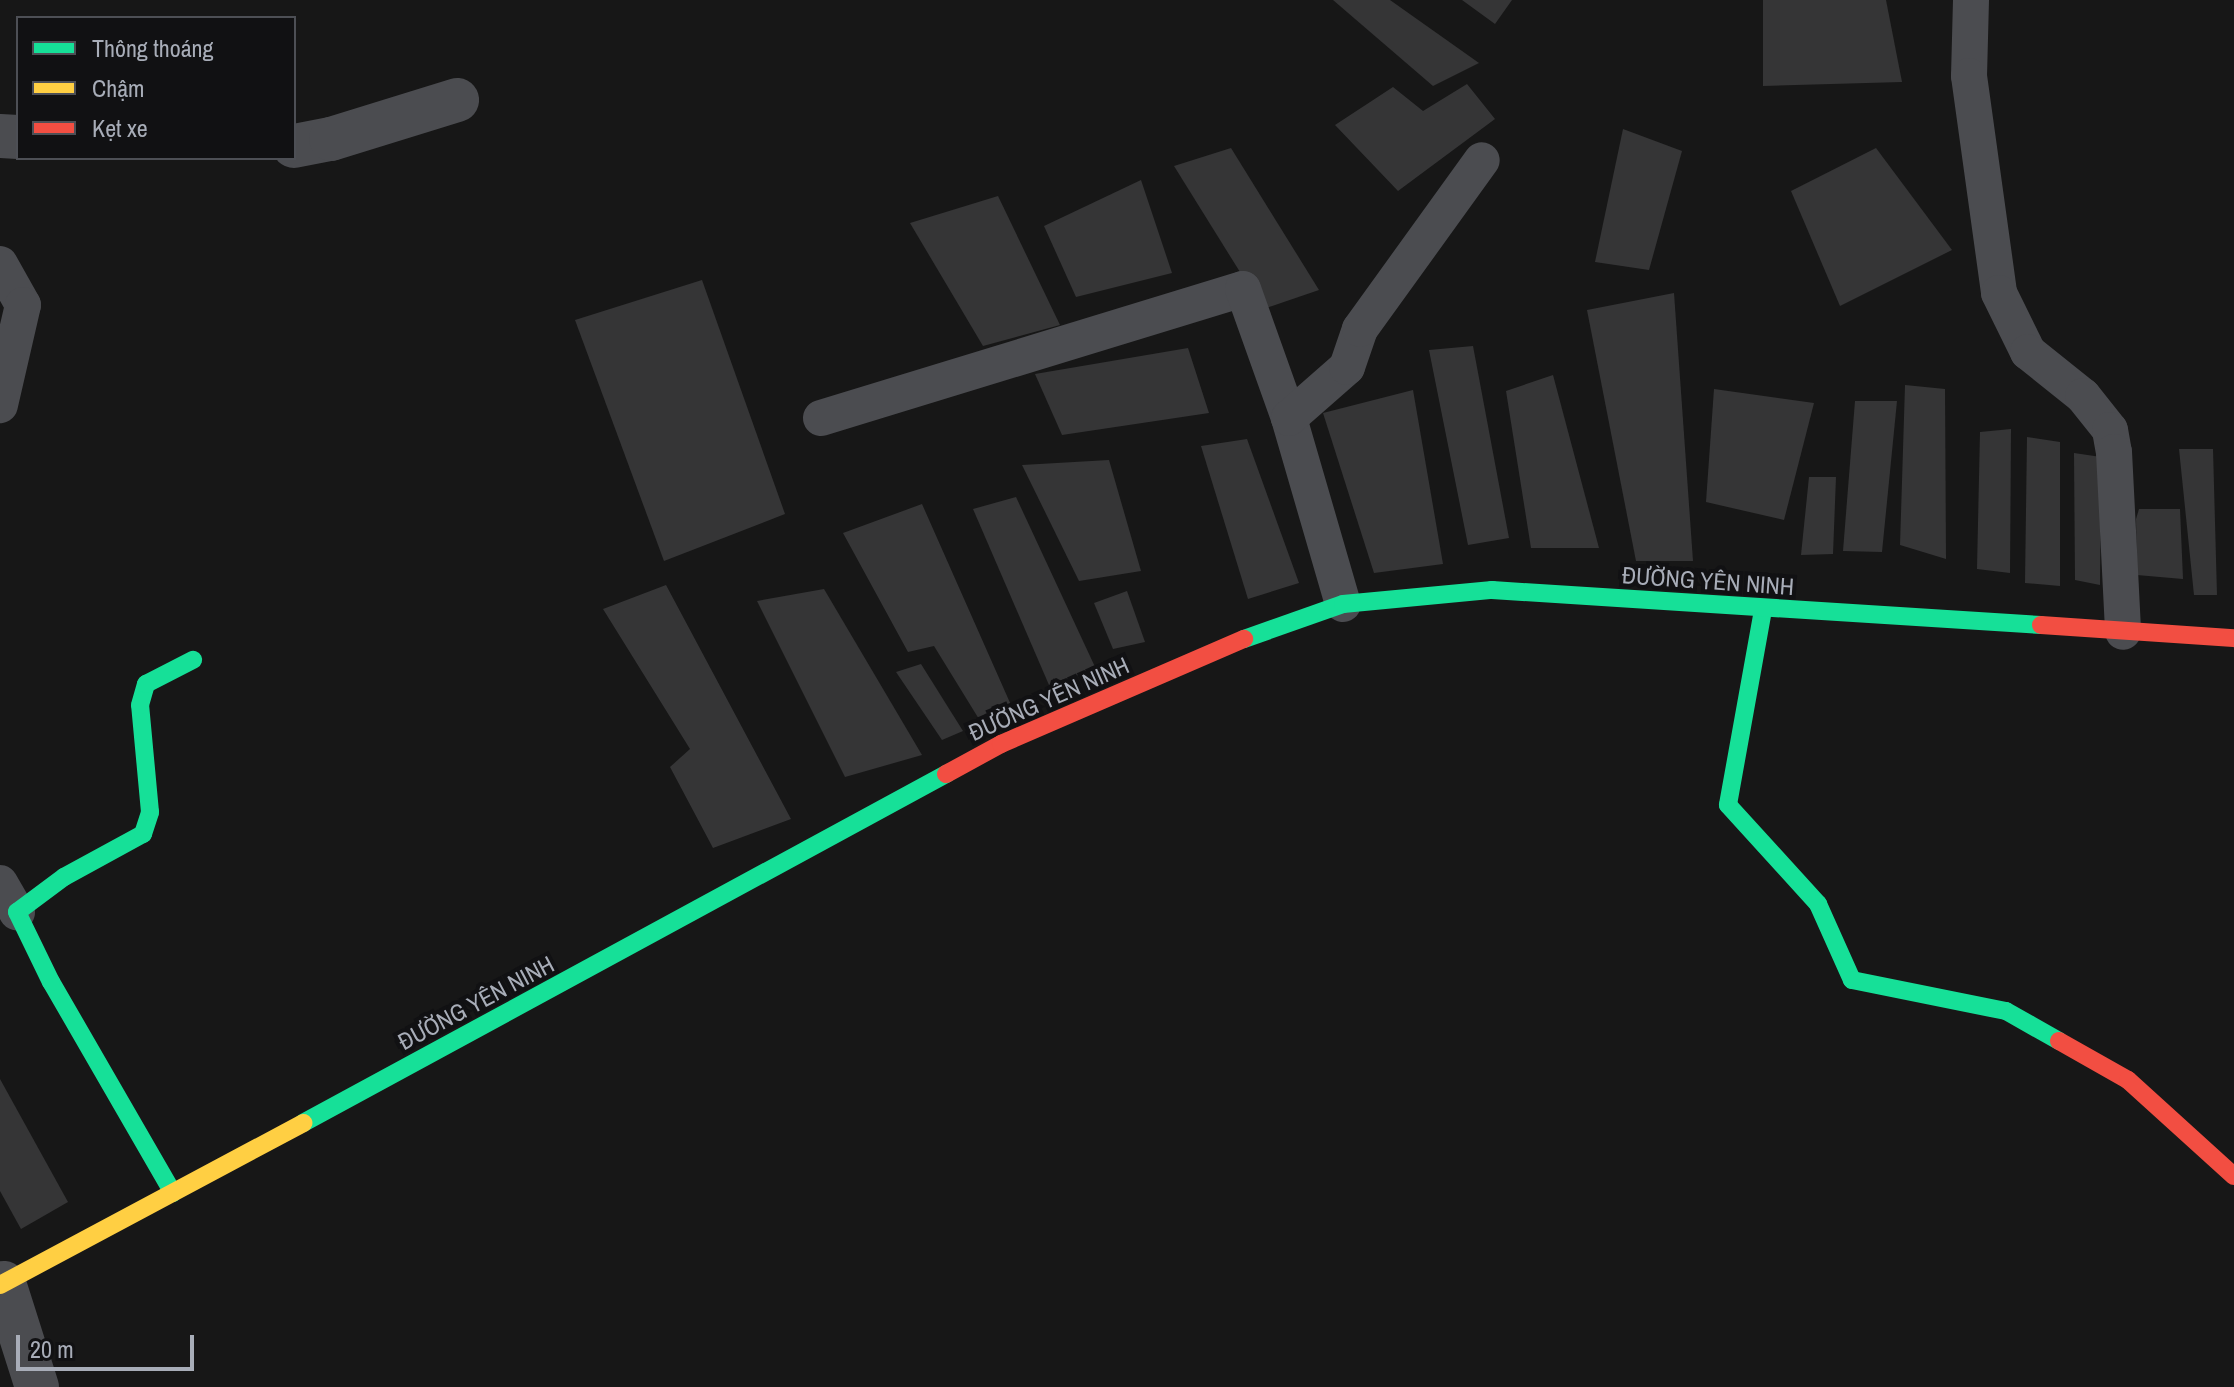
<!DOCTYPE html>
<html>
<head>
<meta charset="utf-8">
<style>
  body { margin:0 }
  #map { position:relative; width:2234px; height:1387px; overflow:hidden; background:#171717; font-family:"Archivo Narrow",sans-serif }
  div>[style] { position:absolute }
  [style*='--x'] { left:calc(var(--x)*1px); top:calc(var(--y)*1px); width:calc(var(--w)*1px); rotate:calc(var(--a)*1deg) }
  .building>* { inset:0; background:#353536 }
  .lane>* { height:36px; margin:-18px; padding:0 18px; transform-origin:18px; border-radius:18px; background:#4b4c50 }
  .street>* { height:44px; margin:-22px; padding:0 22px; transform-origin:22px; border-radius:22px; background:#4b4c50 }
  .fast>* { height:18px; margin:-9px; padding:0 9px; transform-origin:9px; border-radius:9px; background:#16e098 }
  .slow>* { height:18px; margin:-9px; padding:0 9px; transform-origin:9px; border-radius:9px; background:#ffcf43 }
  .jam>* { height:18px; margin:-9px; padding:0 9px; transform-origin:9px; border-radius:9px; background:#f24e42 }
  span { translate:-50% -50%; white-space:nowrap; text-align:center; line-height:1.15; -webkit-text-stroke:8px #111113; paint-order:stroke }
  .street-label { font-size:24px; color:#a8adb8 }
  .legend { position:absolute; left:16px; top:16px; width:280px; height:144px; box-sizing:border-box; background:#111113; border:2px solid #4d4f55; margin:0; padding:10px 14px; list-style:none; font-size:24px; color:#a8adb8 }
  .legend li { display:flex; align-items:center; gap:16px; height:40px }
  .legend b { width:40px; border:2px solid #4d4f55 }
  .scale { position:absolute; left:16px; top:1335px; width:178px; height:36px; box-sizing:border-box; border:4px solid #a8adb8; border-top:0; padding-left:10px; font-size:24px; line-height:28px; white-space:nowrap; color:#a8adb8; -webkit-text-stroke:6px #111113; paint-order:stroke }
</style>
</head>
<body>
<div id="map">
  <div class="building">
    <i style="clip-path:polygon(1333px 0,1390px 0,1479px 63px,1433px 86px)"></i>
    <i style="clip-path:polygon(1462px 0,1512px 0,1495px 24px)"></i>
    <i style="clip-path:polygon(1763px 0,1886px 0,1902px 82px,1763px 86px)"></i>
    <i style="clip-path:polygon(1467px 84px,1495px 119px,1398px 191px,1335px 125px,1393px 87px,1423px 111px)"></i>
    <i style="clip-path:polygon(1623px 129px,1682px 151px,1649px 270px,1595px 262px)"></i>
    <i style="clip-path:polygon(1231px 148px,1319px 290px,1263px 309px,1174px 166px)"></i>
    <i style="clip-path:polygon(1876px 148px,1952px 250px,1840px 306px,1791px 191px)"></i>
    <i style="clip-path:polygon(1141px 180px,1172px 273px,1076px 297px,1044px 226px)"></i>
    <i style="clip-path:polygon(998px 196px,1060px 325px,983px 346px,910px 223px)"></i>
    <i style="clip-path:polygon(702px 280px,785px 514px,664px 561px,575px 320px)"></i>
    <i style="clip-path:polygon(1674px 293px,1693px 561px,1636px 561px,1587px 310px)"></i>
    <i style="clip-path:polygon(1473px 346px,1509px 538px,1468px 545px,1429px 350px)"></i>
    <i style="clip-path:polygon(1188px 348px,1209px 413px,1062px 435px,1035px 374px)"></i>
    <i style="clip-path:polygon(1553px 375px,1599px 548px,1531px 548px,1506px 391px)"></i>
    <i style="clip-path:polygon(1905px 385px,1945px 389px,1946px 559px,1900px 545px)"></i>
    <i style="clip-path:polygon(1714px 389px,1814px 403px,1784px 520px,1706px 502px)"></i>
    <i style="clip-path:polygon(1413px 390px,1443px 564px,1374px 573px,1323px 413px)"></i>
    <i style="clip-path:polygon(1855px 401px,1897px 401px,1882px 552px,1843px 551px)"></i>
    <i style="clip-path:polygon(2011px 429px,2010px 573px,1977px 569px,1980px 432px)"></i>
    <i style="clip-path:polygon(2027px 437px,2060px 442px,2060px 586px,2025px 583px)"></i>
    <i style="clip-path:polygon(1247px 439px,1299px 583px,1248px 599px,1201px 446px)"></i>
    <i style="clip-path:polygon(2179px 449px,2213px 449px,2217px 595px,2194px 595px)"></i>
    <i style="clip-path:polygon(2074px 453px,2101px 457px,2100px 585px,2075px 580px)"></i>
    <i style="clip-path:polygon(1109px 460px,1141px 571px,1079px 581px,1022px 465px)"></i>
    <i style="clip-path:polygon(1809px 477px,1836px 477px,1833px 554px,1801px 555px)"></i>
    <i style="clip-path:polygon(1016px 497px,1096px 669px,1049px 685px,973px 509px)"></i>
    <i style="clip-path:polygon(922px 504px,1015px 714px,982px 724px,934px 646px,908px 652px,843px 533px)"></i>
    <i style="clip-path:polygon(2139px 509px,2180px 509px,2183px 579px,2137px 575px,2136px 519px)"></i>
    <i style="clip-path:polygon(666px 585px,791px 819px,713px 848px,670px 767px,690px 749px,603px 609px)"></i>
    <i style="clip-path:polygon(824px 589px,922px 755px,845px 777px,757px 601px)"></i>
    <i style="clip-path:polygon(1127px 591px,1145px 642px,1113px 649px,1094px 603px)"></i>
    <i style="clip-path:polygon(921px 664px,963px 731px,942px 740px,896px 672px)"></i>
    <i style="clip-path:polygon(0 1079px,68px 1202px,21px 1229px,0 1191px)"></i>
  </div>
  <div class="lane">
    <i style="--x:1971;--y:0;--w:76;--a:91.5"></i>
    <i style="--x:1969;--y:76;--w:219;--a:82.1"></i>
    <i style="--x:1999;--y:293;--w:66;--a:63.8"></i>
    <i style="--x:2028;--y:352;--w:70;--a:38.7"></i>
    <i style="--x:2083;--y:396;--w:43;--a:51.5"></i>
    <i style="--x:2110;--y:430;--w:22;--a:80"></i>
    <i style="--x:2114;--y:452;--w:180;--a:87.1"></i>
    <i style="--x:0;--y:264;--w:47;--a:60.7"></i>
    <i style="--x:23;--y:305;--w:103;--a:103"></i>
    <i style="--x:821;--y:418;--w:441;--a:-17"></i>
    <i style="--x:1243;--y:289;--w:137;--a:70.4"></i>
    <i style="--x:1343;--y:604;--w:194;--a:-106.2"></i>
    <i style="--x:1289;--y:418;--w:77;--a:-41.3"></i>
    <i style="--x:1347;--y:367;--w:40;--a:-71.1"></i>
    <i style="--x:1360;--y:329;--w:208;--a:-54.2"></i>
    <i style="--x:0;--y:883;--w:34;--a:60"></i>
  </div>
  <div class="street">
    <i style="--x:0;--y:136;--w:18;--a:3"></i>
    <i style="--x:294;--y:146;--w:38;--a:-11"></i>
    <i style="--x:331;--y:139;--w:132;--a:-17.2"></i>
    <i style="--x:4;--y:1283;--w:109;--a:72.4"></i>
  </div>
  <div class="fast">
    <i style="--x:1763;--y:610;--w:198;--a:100.2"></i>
    <i style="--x:1728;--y:805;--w:134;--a:47.7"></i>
    <i style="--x:1818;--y:904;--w:83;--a:65.9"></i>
    <i style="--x:1852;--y:980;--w:157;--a:11.4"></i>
    <i style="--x:2006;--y:1011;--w:61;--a:29.5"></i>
    <i style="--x:1244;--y:639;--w:105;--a:-19.5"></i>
    <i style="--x:1343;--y:604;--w:150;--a:-5.4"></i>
    <i style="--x:1492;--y:590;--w:550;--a:3.65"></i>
    <i style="--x:303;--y:1123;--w:732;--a:-28.49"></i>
    <i style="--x:173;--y:1193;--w:244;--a:-120"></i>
    <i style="--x:51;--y:982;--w:78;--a:-115.9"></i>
    <i style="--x:17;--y:912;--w:59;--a:-36.7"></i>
    <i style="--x:64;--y:877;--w:90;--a:-28.6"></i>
    <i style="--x:143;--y:834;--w:23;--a:-72"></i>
    <i style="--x:150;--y:812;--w:107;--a:-95.3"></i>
    <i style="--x:140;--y:705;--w:22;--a:-74"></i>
    <i style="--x:146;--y:684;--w:53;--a:-27.1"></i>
  </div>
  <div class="slow">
    <i style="--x:0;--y:1285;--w:344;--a:-28.1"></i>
  </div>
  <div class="jam">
    <i style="--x:2041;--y:625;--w:193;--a:3.9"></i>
    <i style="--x:946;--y:774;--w:63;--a:-28.6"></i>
    <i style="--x:1001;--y:744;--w:265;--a:-23.4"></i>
    <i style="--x:2059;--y:1041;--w:79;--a:29.5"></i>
    <i style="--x:2128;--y:1080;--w:143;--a:42.2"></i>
  </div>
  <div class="street-label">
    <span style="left:1708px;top:581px;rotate:4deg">ĐƯỜNG YÊN NINH</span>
    <span style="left:1049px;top:699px;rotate:-24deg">ĐƯỜNG YÊN NINH</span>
    <span style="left:476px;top:1003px;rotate:-28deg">ĐƯỜNG YÊN NINH</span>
  </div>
  <ul class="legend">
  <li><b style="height:10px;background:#16e098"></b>Thông thoáng</li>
  <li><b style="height:10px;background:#ffcf43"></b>Chậm</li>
  <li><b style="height:10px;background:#f24e42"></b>Kẹt xe</li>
  </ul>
  <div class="scale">20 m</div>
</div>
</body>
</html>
